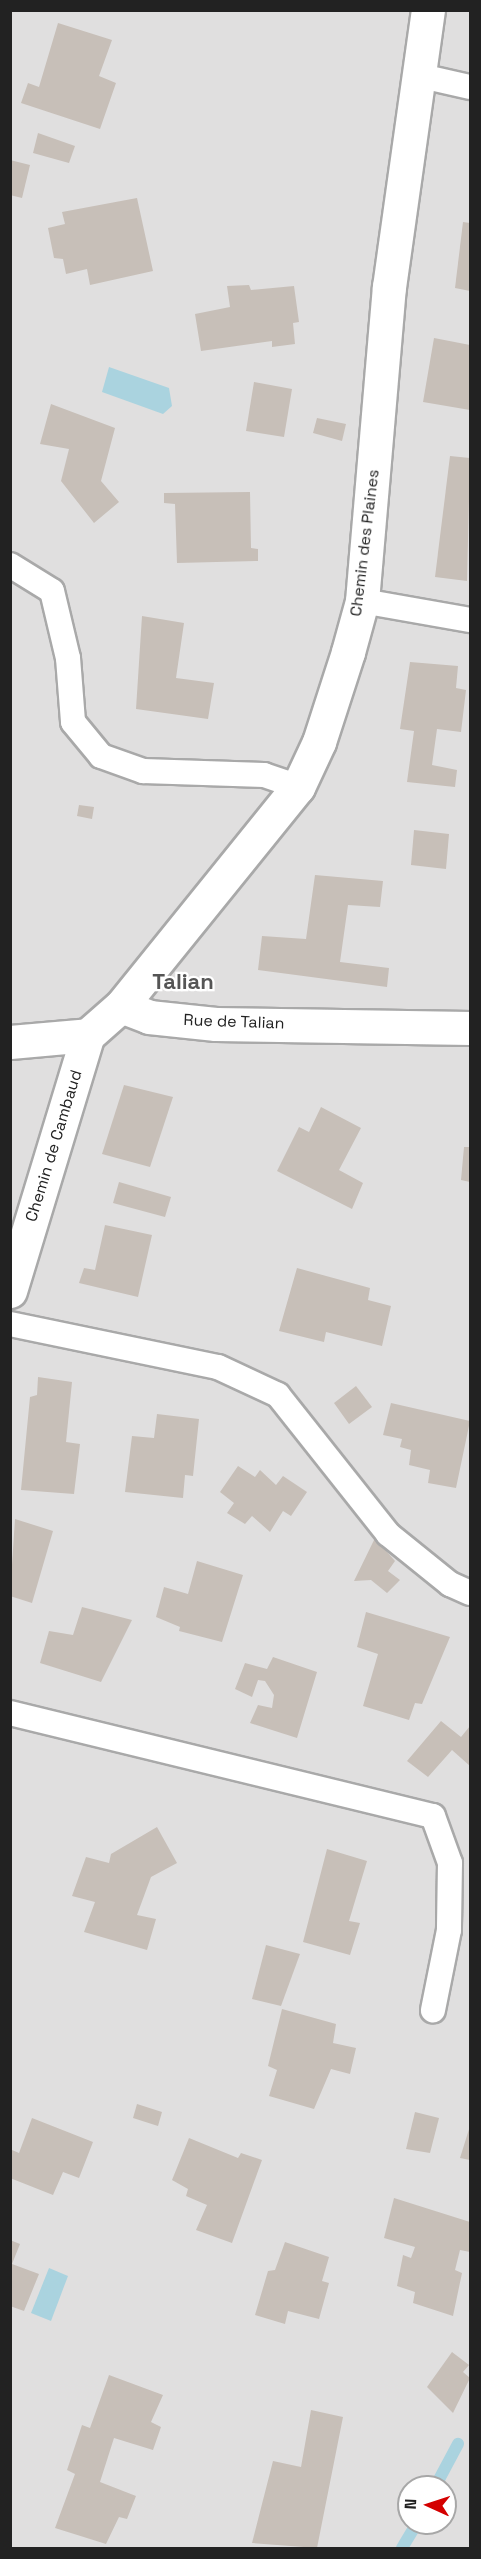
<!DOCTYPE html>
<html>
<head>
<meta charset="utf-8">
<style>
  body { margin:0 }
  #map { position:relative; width:481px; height:2559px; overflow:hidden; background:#f2efe9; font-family:"Space Grotesk",sans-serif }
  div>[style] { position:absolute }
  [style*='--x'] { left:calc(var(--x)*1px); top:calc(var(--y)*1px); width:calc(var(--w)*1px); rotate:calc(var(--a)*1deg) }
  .residential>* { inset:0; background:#e0dfdf }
  .water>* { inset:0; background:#aad3df }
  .stream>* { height:12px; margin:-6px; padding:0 6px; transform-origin:6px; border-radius:6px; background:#aad3df }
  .building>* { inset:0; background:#c7bfb8 }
  .roads { filter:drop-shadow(2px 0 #a9a9a9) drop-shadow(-2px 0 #a9a9a9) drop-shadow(0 2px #a9a9a9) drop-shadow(0 -2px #a9a9a9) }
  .service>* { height:24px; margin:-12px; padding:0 12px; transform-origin:12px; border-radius:12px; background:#fff }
  .minor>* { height:33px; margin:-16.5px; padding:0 16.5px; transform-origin:16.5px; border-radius:16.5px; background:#fff }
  span { translate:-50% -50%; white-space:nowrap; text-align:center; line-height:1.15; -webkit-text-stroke:4.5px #fff; paint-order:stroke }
  .street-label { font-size:16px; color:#222 }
  .district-label { font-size:22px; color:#555; font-weight:700 }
  .frame { position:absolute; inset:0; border:12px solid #222; pointer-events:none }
  .north { position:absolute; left:397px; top:2475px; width:60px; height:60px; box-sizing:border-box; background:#fff; border:2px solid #a7a7a7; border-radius:50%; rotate:273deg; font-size:16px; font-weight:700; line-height:24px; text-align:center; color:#222 }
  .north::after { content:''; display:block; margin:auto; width:21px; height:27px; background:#d40000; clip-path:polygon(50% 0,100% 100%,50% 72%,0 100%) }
</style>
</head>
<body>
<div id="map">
  <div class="residential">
    <i style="clip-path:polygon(evenodd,11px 11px,470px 11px,470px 2548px,11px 2548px,11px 11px,409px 2487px,445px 2487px,445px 2523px,409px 2523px,409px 2487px)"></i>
  </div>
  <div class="water">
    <i style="clip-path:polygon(109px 367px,169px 388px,172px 406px,163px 414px,102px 392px)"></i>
    <i style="clip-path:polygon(49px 2268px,68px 2276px,51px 2321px,31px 2313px)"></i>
  </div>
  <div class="stream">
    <i style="--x:435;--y:2487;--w:49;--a:-61.9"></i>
    <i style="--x:402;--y:2548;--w:29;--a:-59"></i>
  </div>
  <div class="building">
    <i style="clip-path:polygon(58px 23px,112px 40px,99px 76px,116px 83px,100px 129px,21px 103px,28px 83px,39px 87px)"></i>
    <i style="clip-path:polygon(38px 133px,75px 146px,69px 163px,33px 153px)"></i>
    <i style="clip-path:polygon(10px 160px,30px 165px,22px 198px,10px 195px)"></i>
    <i style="clip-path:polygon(137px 198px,153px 271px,90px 285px,87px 269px,66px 274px,63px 259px,54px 258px,48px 228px,65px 224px,62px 212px)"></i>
    <i style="clip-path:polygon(463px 222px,470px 223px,470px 291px,455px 288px)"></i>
    <i style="clip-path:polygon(249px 285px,251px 290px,294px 286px,299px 322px,293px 323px,295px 344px,272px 347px,272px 341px,201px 351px,195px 314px,230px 307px,227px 286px)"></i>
    <i style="clip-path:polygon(434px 338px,470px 345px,470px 410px,423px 402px)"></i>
    <i style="clip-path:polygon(254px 382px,292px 389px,284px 437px,246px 431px)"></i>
    <i style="clip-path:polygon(51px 404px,115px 428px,101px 481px,119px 502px,94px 523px,61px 481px,69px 449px,40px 444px)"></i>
    <i style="clip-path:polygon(317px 418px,346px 424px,342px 441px,313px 433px)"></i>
    <i style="clip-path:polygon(450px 456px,470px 458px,467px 581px,435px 577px)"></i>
    <i style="clip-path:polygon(250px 492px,251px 548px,258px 549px,258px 561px,177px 563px,175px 504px,164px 503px,164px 493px)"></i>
    <i style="clip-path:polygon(142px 616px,184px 623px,176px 678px,214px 683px,208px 719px,136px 709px)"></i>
    <i style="clip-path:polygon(410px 662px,458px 666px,456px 688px,466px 690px,461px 732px,437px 729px,432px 765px,457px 770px,455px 787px,407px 782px,414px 731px,400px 729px)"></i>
    <i style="clip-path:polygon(79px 805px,94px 807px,92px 819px,77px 816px)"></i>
    <i style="clip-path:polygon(414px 830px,449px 834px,446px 869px,411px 865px)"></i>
    <i style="clip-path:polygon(315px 875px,383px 881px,380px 907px,348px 905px,340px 962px,389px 968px,387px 987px,258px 970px,262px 936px,306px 939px)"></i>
    <i style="clip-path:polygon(124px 1085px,173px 1097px,150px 1167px,102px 1154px)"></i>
    <i style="clip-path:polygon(321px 1107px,361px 1128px,339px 1170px,363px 1183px,352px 1209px,277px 1171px,299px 1127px,309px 1132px)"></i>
    <i style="clip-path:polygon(464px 1147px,470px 1147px,470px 1182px,461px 1180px)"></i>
    <i style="clip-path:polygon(119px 1182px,171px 1197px,165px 1217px,113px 1203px)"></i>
    <i style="clip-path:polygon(105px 1225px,152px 1235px,138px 1297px,79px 1283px,84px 1268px,95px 1270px)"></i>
    <i style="clip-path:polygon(297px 1268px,370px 1288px,368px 1300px,391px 1306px,382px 1346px,326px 1332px,324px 1342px,279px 1331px)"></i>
    <i style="clip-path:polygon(38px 1377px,72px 1382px,66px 1442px,80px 1444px,74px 1494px,21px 1490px,30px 1397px,37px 1395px)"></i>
    <i style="clip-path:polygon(356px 1386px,372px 1407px,349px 1424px,334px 1403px)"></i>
    <i style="clip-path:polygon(391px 1403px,470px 1421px,456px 1488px,428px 1483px,430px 1470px,409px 1465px,411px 1450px,400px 1447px,402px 1439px,383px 1435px)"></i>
    <i style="clip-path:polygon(157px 1414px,199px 1419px,193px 1476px,185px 1475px,183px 1498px,125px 1492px,132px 1436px,154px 1438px)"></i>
    <i style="clip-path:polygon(238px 1466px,255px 1477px,260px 1470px,276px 1485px,283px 1476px,307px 1492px,291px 1516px,283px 1511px,270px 1532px,252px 1516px,245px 1524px,227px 1513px,234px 1503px,220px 1492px)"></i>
    <i style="clip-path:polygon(15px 1519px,53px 1531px,32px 1603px,10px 1596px)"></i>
    <i style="clip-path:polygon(375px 1538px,395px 1561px,388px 1571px,400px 1580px,387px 1593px,371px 1580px,354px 1581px)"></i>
    <i style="clip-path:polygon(197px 1561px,243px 1575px,222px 1642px,179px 1631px,180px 1627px,156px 1617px,164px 1587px,188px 1594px)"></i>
    <i style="clip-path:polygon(82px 1607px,132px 1620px,101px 1682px,40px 1663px,49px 1631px,73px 1635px)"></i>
    <i style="clip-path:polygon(366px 1612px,450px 1637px,422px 1704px,415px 1703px,409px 1720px,363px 1706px,378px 1654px,357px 1647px)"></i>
    <i style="clip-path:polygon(273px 1657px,317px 1672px,297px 1738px,250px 1723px,258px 1705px,272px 1708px,274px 1695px,265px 1681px,258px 1680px,252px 1697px,235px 1689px,245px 1663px,267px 1669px)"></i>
    <i style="clip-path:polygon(441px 1721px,461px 1737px,470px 1726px,470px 1766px,452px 1750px,428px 1777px,407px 1761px)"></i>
    <i style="clip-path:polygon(157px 1827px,177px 1863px,151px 1877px,137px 1915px,156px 1919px,147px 1950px,84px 1932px,95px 1902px,72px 1896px,86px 1857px,109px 1863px,111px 1854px)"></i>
    <i style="clip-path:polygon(327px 1849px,367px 1861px,349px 1921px,360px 1923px,350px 1955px,303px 1942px)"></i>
    <i style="clip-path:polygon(266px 1945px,300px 1954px,281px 2006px,252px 1999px)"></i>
    <i style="clip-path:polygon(282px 2009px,336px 2024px,333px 2043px,356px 2048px,350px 2074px,331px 2069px,314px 2109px,269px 2096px,277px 2070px,268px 2066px)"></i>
    <i style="clip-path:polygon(137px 2104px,162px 2112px,158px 2126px,133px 2118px)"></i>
    <i style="clip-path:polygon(415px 2112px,439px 2118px,430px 2153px,406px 2149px)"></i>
    <i style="clip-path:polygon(32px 2118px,93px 2142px,79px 2178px,63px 2172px,53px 2195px,10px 2178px,12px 2150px,19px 2153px)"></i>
    <i style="clip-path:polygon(470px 2126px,470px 2160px,460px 2158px)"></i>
    <i style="clip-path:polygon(189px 2138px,238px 2158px,241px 2153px,262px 2160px,232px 2243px,196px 2230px,207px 2205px,186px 2196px,188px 2189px,172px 2180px)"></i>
    <i style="clip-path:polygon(394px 2198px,470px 2222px,470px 2252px,460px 2250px,455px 2270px,462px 2273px,453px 2316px,413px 2303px,415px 2292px,397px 2286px,403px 2255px,411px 2258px,415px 2247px,384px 2238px)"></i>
    <i style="clip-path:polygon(10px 2240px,20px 2244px,12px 2264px,39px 2274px,24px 2311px,10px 2306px)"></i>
    <i style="clip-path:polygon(285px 2242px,329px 2257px,322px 2281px,329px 2283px,319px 2319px,288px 2311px,285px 2324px,255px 2315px,268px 2271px,275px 2270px)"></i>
    <i style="clip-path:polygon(452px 2352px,469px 2365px,463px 2372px,470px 2378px,453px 2413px,427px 2387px)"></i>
    <i style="clip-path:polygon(109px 2375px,163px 2395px,151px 2422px,161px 2427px,153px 2450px,114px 2438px,100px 2482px,136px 2496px,127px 2519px,119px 2517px,106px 2544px,55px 2528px,75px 2474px,67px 2470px,82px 2425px,90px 2428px)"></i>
    <i style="clip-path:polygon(311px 2410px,343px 2417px,317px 2548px,252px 2543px,273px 2461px,301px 2467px)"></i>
  </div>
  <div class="roads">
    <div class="service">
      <i style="--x:417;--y:75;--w:54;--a:12.8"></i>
      <i style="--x:10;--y:565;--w:49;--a:31.8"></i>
      <i style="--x:52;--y:591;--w:69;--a:76.6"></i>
      <i style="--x:68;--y:658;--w:64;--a:85.5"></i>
      <i style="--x:73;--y:722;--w:44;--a:50.5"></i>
      <i style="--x:101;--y:756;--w:45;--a:19.7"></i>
      <i style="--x:143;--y:771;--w:121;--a:1.9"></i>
      <i style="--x:264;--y:775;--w:36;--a:19"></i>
      <i style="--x:362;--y:601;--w:110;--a:10"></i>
      <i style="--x:10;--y:1324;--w:212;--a:11.7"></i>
      <i style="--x:218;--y:1367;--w:66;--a:25"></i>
      <i style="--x:278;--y:1395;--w:177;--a:51.6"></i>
      <i style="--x:388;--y:1534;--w:80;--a:38.9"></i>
      <i style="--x:450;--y:1584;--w:22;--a:24"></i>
      <i style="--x:10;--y:1713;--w:435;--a:13.7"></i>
      <i style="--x:433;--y:1816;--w:50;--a:70.1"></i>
      <i style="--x:450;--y:1863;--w:67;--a:90.9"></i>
      <i style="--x:449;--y:1930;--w:82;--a:101.3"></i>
    </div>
    <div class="minor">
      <i style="--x:121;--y:1006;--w:282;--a:-51.1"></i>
      <i style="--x:298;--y:787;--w:50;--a:-65"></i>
      <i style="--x:319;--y:742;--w:95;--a:-72.1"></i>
      <i style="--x:348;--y:652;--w:53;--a:-74.6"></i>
      <i style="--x:362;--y:601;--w:315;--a:-85.1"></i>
      <i style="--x:389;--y:287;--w:280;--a:-82"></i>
      <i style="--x:10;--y:1042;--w:78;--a:-5.1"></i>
      <i style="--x:10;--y:1291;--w:268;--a:-73.1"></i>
      <i style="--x:88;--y:1035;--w:44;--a:-41.3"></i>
      <i style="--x:121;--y:1006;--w:30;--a:21"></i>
      <i style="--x:149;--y:1017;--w:67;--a:6"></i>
      <i style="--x:216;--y:1024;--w:254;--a:0.9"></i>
    </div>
  </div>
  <div class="street-label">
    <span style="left:365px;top:543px;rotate:-83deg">Chemin des Plaines</span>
    <span style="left:234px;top:1022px;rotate:2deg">Rue de Talian</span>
    <span style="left:54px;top:1146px;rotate:-73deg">Chemin de Cambaud</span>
  </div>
  <div class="district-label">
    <span style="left:183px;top:982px">Talian</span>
  </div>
  <div class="frame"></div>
  <div class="north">N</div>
</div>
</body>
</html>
